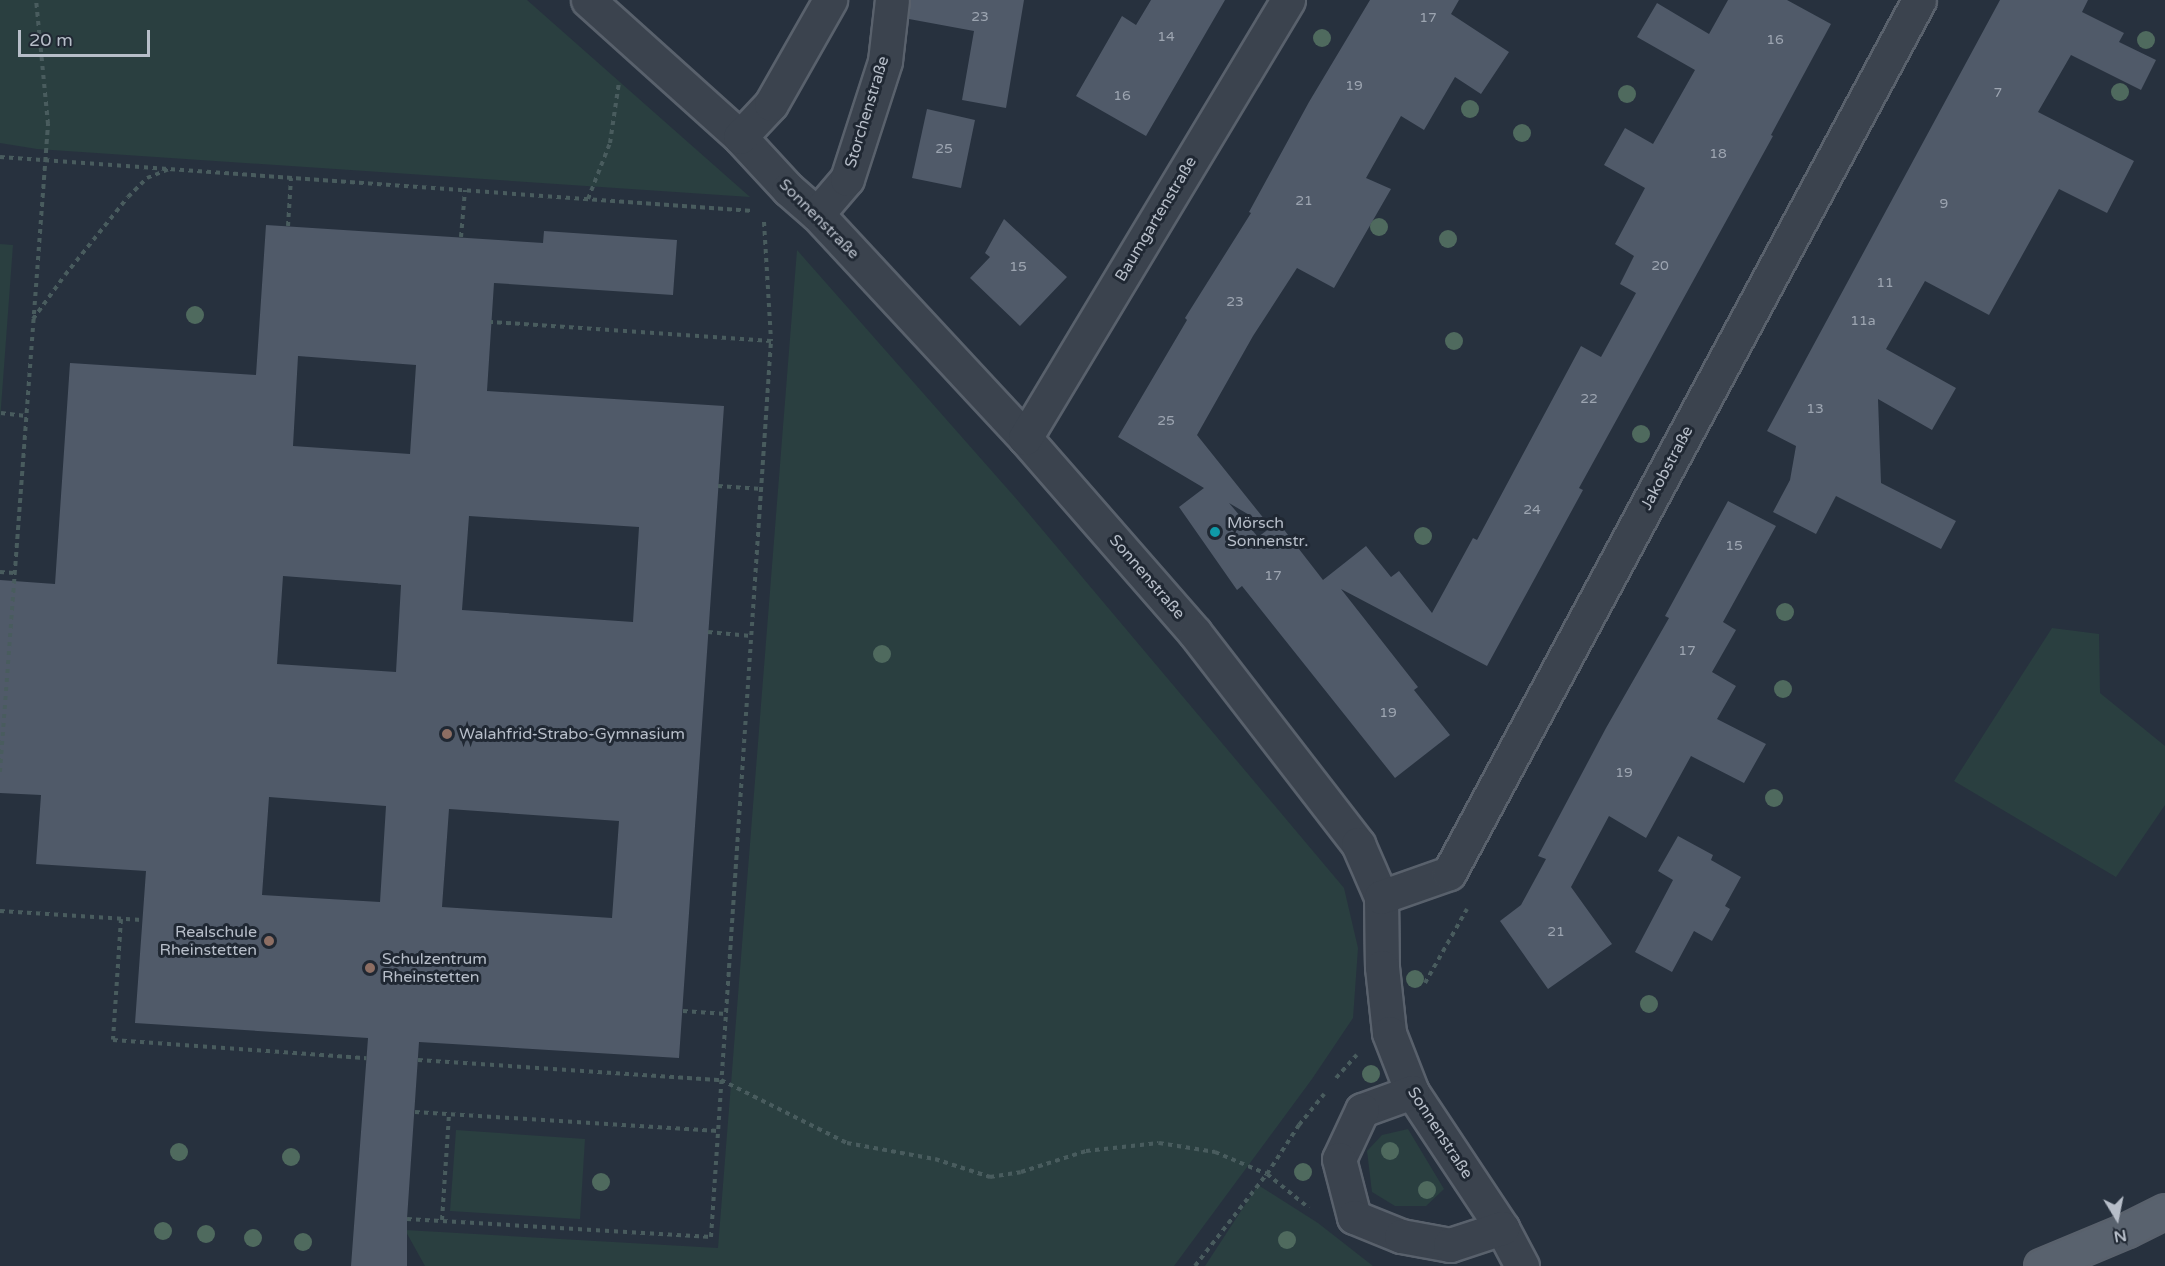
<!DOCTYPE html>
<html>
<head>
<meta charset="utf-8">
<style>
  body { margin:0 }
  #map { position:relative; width:2165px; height:1266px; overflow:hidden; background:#27313e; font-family:"Varela Round",sans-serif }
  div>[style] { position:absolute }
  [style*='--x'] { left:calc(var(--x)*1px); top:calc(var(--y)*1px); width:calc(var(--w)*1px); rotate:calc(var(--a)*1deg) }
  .green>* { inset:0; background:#2a3f40 }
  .building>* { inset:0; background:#505a69 }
  .path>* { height:4px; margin-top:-2px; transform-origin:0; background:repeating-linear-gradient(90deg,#495c5e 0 4.5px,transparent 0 9px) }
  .roads { filter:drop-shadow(2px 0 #59616c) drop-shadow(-2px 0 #59616c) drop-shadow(0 2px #59616c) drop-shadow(0 -2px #59616c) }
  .minor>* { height:33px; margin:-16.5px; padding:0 16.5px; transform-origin:16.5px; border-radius:16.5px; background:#3b434e }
  .major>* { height:33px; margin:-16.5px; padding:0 16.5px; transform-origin:16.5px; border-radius:16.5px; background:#59626e }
  .trees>* { width:18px; height:18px; margin:-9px; border-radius:50%; background:#4f6a5e }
  .dots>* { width:16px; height:16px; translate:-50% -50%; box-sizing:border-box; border:3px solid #202833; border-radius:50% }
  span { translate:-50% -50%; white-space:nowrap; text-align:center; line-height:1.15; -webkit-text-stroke:6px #202833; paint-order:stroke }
  .number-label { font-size:14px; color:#9da5b1 }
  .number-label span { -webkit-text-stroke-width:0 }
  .street-label { font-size:16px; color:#b7bec9 }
  .poi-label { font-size:16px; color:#b7bec9 }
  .left { translate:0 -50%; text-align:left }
  .right { translate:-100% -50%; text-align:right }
  .north { position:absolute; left:2087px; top:1188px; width:60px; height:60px; -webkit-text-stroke:4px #202833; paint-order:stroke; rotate:170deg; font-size:16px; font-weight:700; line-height:24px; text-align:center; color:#b7bec9 }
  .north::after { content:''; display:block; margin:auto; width:21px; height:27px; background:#b7bec9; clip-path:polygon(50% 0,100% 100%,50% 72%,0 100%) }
  .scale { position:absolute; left:18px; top:30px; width:132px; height:27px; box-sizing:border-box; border:3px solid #b7bec9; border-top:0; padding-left:8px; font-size:18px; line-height:21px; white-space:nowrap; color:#b7bec9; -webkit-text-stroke:4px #202833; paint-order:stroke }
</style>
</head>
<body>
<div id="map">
  <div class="green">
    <i style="clip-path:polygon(0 0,527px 0,750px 197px,37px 149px,0 143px)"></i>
    <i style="clip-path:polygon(0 244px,13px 245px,0 421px)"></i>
    <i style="clip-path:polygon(797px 250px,1019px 502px,1344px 888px,1358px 948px,1353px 1018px,1312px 1079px,1174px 1266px,425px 1266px,405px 1230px,718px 1248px)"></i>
    <i style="clip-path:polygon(2052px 628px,2099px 634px,2100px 693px,2165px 746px,2165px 805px,2116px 877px,1954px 781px)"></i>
    <i style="clip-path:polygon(1408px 1129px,1444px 1189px,1426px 1206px,1395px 1206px,1372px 1192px,1367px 1151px,1382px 1135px)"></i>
    <i style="clip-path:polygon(456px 1130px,585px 1139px,580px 1219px,450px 1211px)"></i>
    <i style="clip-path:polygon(1258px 1185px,1318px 1223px,1373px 1266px,1205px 1266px)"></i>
  </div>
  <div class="building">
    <i style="clip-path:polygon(910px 0,1024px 0,1006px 108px,962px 100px,974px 31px,909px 19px)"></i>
    <i style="clip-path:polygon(1151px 0,1225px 0,1146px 136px,1076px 96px,1122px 16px,1136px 25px)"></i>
    <i style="clip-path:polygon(1370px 0,1459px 0,1451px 14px,1509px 52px,1481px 94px,1455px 77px,1424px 130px,1401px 116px,1366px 178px,1391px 189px,1334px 288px,1297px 268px,1253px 336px,1197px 435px,1265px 520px,1263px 523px,1229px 503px,1258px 537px,1278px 522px,1323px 580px,1366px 546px,1391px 577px,1399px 571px,1432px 613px,1473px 538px,1477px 540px,1581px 346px,1601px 357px,1636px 293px,1620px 284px,1634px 256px,1615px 244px,1645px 188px,1604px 165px,1625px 128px,1653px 144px,1695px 70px,1637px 37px,1657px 3px,1709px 34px,1728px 0,1787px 0,1831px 24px,1771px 135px,1773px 136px,1579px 488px,1583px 490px,1487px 666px,1341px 589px,1418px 687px,1414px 690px,1450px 735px,1395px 778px,1242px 586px,1237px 590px,1179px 507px,1204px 488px,1118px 437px,1187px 320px,1185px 318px,1251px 213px,1249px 212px,1309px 102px)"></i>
    <i style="clip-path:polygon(2000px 0,2088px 0,2082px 12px,2124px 33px,2119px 42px,2156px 60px,2141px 90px,2071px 55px,2038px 112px,2134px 161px,2107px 213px,2059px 189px,1989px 315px,1925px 281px,1886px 349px,1956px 388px,1932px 430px,1878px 399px,1881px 483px,1956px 521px,1941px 549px,1836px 496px,1816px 534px,1773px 512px,1790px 480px,1796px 446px,1767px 431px)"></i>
    <i style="clip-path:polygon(927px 109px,975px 120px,961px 188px,912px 178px)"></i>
    <i style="clip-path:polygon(1004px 219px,1067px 277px,1020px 326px,970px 278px,990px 257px,985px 253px)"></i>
    <i style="clip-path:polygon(evenodd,266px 225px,543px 243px,544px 231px,677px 240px,673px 295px,494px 283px,487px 391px,724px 406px,679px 1058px,419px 1042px,407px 1219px,407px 1266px,351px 1266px,368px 1038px,135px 1023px,146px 871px,36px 864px,41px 795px,0 793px,0 580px,55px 584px,70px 363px,256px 375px,266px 225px,298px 356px,416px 365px,410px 454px,293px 446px,298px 356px,266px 225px,469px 516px,639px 527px,633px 622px,462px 610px,469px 516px,266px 225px,283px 576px,401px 585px,396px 672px,277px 664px,283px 576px,266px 225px,269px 797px,386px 806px,380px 902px,262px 895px,269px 797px,266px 225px,449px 809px,619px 821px,612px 918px,442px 907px,449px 809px)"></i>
    <i style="clip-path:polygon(1728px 501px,1776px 526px,1723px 622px,1736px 630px,1712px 672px,1736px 686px,1717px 719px,1766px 744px,1744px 783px,1691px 756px,1646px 838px,1609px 816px,1571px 887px,1612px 944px,1548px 989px,1500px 921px,1521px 905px,1546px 859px,1538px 856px,1606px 728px,1669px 618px,1665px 616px)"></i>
    <i style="clip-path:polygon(1678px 836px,1713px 855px,1711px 860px,1741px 877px,1725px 906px,1730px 909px,1712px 941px,1694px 931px,1672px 972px,1635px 952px,1673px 880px,1658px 871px)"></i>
  </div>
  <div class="path">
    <i style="--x:0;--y:157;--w:755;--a:4.1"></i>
    <i style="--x:588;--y:199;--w:60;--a:-68.6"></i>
    <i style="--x:610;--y:143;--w:62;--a:-81.6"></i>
    <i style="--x:764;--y:222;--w:119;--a:86.6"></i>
    <i style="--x:288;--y:226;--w:48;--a:-86.4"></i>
    <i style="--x:461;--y:237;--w:47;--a:-85.1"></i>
    <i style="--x:33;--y:319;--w:54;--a:-54"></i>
    <i style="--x:65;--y:275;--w:100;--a:-51.1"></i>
    <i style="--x:128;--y:197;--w:27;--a:-45"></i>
    <i style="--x:147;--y:178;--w:24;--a:-22"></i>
    <i style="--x:1;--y:413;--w:25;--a:7"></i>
    <i style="--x:718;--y:486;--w:44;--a:3.9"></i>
    <i style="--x:0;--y:572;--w:14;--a:4"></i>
    <i style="--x:708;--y:632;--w:43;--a:5.3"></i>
    <i style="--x:0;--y:772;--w:650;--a:-85.76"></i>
    <i style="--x:48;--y:124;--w:125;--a:-95.5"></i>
    <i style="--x:0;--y:911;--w:142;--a:3.6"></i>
    <i style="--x:121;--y:919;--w:121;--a:93.8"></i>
    <i style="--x:113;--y:1040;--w:254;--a:4.1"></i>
    <i style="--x:1425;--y:983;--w:85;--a:-60.4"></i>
    <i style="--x:683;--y:1011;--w:43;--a:4"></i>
    <i style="--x:418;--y:1060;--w:304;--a:3.8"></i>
    <i style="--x:721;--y:1080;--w:141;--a:26.6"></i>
    <i style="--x:847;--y:1143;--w:89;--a:10.3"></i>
    <i style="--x:935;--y:1159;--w:58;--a:18.1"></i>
    <i style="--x:990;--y:1177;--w:31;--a:-9"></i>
    <i style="--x:1021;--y:1172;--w:68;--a:-17.9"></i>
    <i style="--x:1086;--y:1151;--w:73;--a:-6.3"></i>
    <i style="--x:1159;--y:1143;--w:57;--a:9.1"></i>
    <i style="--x:1215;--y:1152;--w:56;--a:22.9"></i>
    <i style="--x:1267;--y:1174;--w:54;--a:39"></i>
    <i style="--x:1336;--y:1078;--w:31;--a:-48"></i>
    <i style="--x:415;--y:1112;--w:304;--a:3.6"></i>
    <i style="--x:407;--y:1219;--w:305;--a:3.4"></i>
    <i style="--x:711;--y:1237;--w:898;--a:-86.17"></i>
    <i style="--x:771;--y:341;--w:281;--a:-176.1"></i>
    <i style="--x:442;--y:1220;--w:106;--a:-86.2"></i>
    <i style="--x:1195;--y:1266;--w:117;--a:-52"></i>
    <i style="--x:1267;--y:1174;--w:59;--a:-56.9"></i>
    <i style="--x:1299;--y:1125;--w:40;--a:-51"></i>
  </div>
  <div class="roads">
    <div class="minor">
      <i style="--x:588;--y:0;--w:205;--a:42"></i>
      <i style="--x:740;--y:137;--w:71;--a:47.3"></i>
      <i style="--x:788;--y:189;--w:38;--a:41"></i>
      <i style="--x:817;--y:214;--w:306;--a:47.1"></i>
      <i style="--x:1025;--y:438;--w:259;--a:48.9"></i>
      <i style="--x:1195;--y:633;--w:267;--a:52.3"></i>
      <i style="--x:1358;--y:844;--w:58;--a:66.5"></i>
      <i style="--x:1381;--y:897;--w:70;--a:89.2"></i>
      <i style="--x:1382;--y:967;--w:66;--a:83.9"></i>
      <i style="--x:1389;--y:1033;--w:63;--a:68.7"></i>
      <i style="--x:1412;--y:1092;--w:163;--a:56.5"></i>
      <i style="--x:1502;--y:1228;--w:43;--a:62.2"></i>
      <i style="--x:740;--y:137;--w:45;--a:-46.8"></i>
      <i style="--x:771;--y:104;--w:120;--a:-60.4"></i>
      <i style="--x:817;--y:214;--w:46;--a:-49.4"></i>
      <i style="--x:847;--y:179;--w:124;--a:-72.1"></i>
      <i style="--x:885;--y:61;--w:61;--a:-83.5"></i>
      <i style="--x:1025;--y:438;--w:511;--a:-59.02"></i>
      <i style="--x:1381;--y:897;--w:72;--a:-19.4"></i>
      <i style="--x:1449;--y:873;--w:991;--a:-61.7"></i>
      <i style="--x:1412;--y:1092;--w:53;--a:160.2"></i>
      <i style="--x:1362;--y:1110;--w:54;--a:115.1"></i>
      <i style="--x:1339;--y:1159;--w:60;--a:75.5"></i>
      <i style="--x:1354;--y:1217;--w:51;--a:22"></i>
      <i style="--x:1401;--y:1236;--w:50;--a:10.4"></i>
      <i style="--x:1450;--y:1245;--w:55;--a:-18.1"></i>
    </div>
    <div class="major">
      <i style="--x:2041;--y:1266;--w:93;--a:-22.7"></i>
      <i style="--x:2127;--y:1230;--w:42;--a:-26.6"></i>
    </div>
  </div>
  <div class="trees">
    <i style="left:1322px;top:38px"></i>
    <i style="left:2146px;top:40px"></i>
    <i style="left:2120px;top:92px"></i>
    <i style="left:1627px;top:94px"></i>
    <i style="left:1470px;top:109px"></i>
    <i style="left:1522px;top:133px"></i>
    <i style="left:1379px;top:227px"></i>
    <i style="left:1448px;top:239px"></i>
    <i style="left:195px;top:315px"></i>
    <i style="left:1454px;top:341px"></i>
    <i style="left:1641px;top:434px"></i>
    <i style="left:1423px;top:536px"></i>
    <i style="left:1785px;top:612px"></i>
    <i style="left:882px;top:654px"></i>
    <i style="left:1783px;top:689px"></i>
    <i style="left:1774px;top:798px"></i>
    <i style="left:1415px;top:979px"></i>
    <i style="left:1649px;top:1004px"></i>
    <i style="left:1371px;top:1074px"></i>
    <i style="left:1390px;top:1151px"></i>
    <i style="left:179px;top:1152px"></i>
    <i style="left:291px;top:1157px"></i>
    <i style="left:1303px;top:1172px"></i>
    <i style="left:601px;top:1182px"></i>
    <i style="left:1427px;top:1190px"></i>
    <i style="left:163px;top:1231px"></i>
    <i style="left:206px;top:1234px"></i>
    <i style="left:253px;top:1238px"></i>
    <i style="left:1287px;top:1240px"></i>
    <i style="left:303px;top:1242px"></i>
  </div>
  <div class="dots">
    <i style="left:1215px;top:532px;background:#0f9aa8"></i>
    <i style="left:447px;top:734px;background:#8d6e63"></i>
    <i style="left:269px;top:941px;background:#8d6e63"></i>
    <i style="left:370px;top:968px;background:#8d6e63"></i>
  </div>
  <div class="number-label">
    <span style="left:980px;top:17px">23</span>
    <span style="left:1428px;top:18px">17</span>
    <span style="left:1166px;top:37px">14</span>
    <span style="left:1775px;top:40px">16</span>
    <span style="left:1354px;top:86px">19</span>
    <span style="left:1998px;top:93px">7</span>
    <span style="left:1122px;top:96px">16</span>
    <span style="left:944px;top:149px">25</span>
    <span style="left:1718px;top:154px">18</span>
    <span style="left:1304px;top:201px">21</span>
    <span style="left:1944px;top:204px">9</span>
    <span style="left:1660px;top:266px">20</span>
    <span style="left:1018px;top:267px">15</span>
    <span style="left:1885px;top:283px">11</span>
    <span style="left:1235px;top:302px">23</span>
    <span style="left:1863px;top:321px">11a</span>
    <span style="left:1589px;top:399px">22</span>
    <span style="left:1815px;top:409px">13</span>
    <span style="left:1166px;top:421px">25</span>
    <span style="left:1532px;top:510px">24</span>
    <span style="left:1734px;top:546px">15</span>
    <span style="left:1273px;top:576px">17</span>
    <span style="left:1687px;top:651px">17</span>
    <span style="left:1388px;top:713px">19</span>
    <span style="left:1624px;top:773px">19</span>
    <span style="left:1556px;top:932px">21</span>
  </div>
  <div class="street-label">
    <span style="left:867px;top:112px;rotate:-73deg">Storchenstraße</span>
    <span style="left:819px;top:219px;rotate:45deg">Sonnenstraße</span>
    <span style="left:1156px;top:219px;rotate:-59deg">Baumgartenstraße</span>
    <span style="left:1667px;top:468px;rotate:-62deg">Jakobstraße</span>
    <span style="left:1147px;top:577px;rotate:49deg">Sonnenstraße</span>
    <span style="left:1440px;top:1133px;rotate:57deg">Sonnenstraße</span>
  </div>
  <div class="poi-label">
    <span class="left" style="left:1227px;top:532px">Mörsch<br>Sonnenstr.</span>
    <span class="left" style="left:459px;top:734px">Walahfrid-Strabo-Gymnasium</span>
    <span class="right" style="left:257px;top:941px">Realschule<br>Rheinstetten</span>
    <span class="left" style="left:382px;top:968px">Schulzentrum<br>Rheinstetten</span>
  </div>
  <div class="north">N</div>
  <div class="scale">20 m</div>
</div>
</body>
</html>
